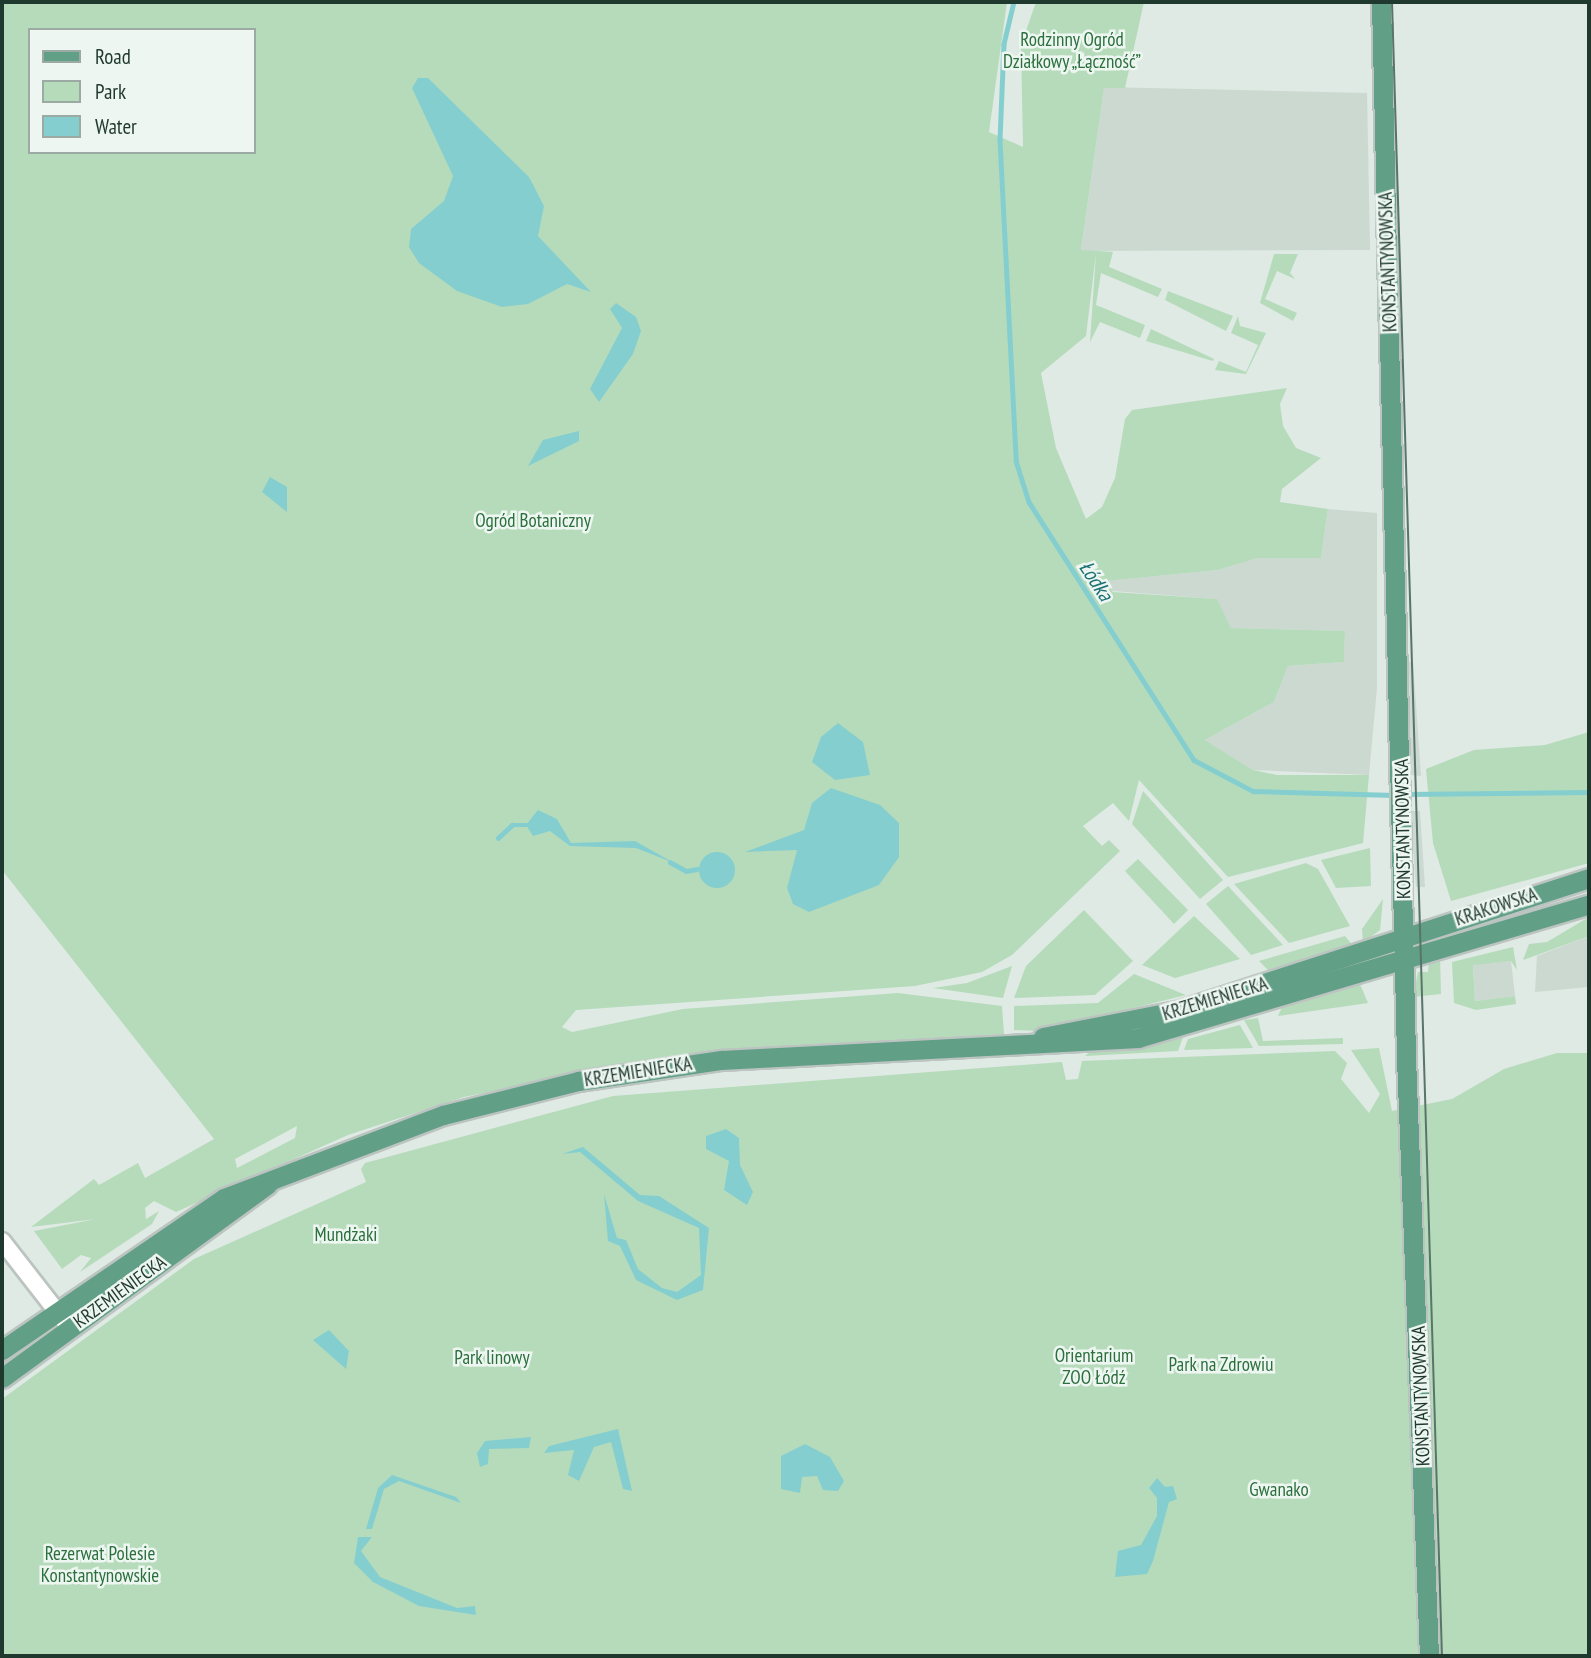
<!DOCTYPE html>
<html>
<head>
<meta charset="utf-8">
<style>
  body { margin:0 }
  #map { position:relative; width:1591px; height:1658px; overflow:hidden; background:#deeae3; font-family:"PT Sans Narrow",sans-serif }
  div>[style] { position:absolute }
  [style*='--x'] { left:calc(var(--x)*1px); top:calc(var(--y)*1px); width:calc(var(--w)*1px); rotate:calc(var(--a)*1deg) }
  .built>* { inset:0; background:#ccd9d1 }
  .green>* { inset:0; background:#b6dbbb }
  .water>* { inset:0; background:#85cecf }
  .round { border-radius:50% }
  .stream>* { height:4.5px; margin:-2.25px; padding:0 2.25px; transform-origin:2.25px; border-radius:2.25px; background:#85cecf }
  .roads { filter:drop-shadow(2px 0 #bcc4c1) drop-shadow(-2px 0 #bcc4c1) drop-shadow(0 2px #bcc4c1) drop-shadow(0 -2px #bcc4c1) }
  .minor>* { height:16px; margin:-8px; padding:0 8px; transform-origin:8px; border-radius:8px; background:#fff }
  .major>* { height:19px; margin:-9.5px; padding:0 9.5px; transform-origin:9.5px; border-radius:9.5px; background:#629f87 }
  .tram>* { height:2px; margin:-1px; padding:0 1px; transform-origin:1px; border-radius:1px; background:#59756a }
  span { translate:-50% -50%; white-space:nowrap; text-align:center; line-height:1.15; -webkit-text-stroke:5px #eef6f1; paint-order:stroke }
  .park-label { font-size:19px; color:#2a6f3c }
  .street-label { font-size:19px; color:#1f392f }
  .water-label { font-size:21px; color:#1a7174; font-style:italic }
  .frame { position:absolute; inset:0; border:4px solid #1f392f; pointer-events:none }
  .legend { position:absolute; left:28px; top:28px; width:228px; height:126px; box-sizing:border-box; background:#eef6f1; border:2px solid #9baaa3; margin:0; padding:9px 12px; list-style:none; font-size:21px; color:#1f392f }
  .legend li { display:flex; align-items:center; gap:14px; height:35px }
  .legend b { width:35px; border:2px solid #9baaa3 }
</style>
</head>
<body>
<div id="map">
  <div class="built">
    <i style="clip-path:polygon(1104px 87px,1367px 93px,1370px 250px,1081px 251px)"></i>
    <i style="clip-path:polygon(1328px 509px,1377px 513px,1377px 688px,1369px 775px,1253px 770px,1205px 740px,1274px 702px,1288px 666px,1344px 662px,1345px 631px,1231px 628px,1216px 599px,1113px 591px,1105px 581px,1218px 570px,1258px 558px,1321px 558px)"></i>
    <i style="clip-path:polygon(1409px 662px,1413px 662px,1421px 776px,1411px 775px)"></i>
    <i style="clip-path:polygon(1410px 811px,1420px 811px,1425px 887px,1416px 887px)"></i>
    <i style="clip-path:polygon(1589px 936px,1589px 987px,1535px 992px,1537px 956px)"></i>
    <i style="clip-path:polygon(1511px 961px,1515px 996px,1475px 1001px,1473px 964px)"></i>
  </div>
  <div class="green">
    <i style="clip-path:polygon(evenodd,2px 2px,1007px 2px,989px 132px,1023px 147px,1021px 45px,1036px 2px,1144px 2px,1125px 88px,1104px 88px,1081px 250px,1113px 252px,1109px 267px,1162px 289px,1158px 297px,1101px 273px,1096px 305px,1145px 325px,1140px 338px,1100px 322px,1090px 342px,1096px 253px,1086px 336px,1041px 373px,1056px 448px,1086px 519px,1102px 507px,1115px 478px,1125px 419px,1132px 410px,1287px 388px,1280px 404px,1283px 426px,1296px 448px,1321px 458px,1282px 489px,1280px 502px,1328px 509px,1321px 558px,1258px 558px,1218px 570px,1106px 581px,1113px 592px,1217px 599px,1231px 628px,1345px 631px,1344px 662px,1288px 666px,1274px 702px,1205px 740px,1253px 770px,1277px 775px,1369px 775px,1363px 843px,1228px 877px,1139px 780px,1129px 821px,1113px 803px,1083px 826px,1102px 846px,1109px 840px,1120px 851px,1012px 955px,982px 972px,915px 986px,576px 1010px,562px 1027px,572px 1032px,683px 1009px,898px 993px,1002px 1006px,1004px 1034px,669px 1056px,464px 1097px,348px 1135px,176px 1212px,154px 1201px,145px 1208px,146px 1219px,159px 1211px,152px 1224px,80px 1272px,91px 1258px,81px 1255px,62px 1269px,34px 1231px,96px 1219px,31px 1227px,94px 1179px,99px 1185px,138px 1163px,145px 1178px,214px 1139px,2px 870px,2px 2px,30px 30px,254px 30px,254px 152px,30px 152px,30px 30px,2px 2px,297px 1126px,295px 1138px,237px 1168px,235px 1159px,297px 1126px)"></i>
    <i style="clip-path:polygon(1274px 254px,1298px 254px,1290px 273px,1295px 279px,1277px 271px,1265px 299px,1297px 313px,1293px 321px,1260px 303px)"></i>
    <i style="clip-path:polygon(1168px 291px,1233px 316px,1226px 331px,1165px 300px)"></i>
    <i style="clip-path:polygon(1238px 316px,1240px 326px,1266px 333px,1246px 374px,1215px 370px,1219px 361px,1246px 372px,1258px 345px,1231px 333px)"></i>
    <i style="clip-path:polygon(1151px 329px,1214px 359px,1213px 361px,1146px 341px)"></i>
    <i style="clip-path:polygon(1589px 732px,1589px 863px,1451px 901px,1433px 843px,1426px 769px,1474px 750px,1545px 745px)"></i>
    <i style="clip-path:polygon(1143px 791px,1223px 880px,1200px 899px,1132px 824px)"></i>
    <i style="clip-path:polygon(1370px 848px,1371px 886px,1336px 888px,1321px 860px)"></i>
    <i style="clip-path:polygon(1138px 859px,1188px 910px,1174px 924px,1125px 871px)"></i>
    <i style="clip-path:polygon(1306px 863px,1318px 869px,1350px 926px,1289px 943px,1234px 884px)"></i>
    <i style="clip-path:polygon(1228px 886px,1283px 945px,1251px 955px,1206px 904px)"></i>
    <i style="clip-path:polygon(1383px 899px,1380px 930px,1363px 943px,1362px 929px)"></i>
    <i style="clip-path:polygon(1084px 910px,1133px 961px,1095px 995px,1014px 998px,1026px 966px)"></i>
    <i style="clip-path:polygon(1194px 916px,1240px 959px,1175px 978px,1142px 965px)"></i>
    <i style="clip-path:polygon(1589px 917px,1589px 936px,1523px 960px,1529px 944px,1547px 942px)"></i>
    <i style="clip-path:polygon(1345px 936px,1353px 946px,1269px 971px,1259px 961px)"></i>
    <i style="clip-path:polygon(1513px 947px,1517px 970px,1511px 961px,1473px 965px,1475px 1001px,1515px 996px,1516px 1004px,1476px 1010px,1454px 1003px,1452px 962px)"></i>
    <i style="clip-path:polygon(1440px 957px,1441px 994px,1413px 997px,1418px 972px,1428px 972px,1429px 961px)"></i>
    <i style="clip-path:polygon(1012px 966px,1003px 998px,933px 988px,967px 983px)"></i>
    <i style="clip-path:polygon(1134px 974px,1186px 995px,1041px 1031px,1014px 1030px,1014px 1006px,1098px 1003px)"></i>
    <i style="clip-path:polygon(1360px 984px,1368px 1003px,1278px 1016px,1282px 1007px)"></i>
    <i style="clip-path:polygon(1258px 1018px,1263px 1041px,1343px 1038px,1343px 1044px,1259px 1046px,1244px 1020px)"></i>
    <i style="clip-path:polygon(1240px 1025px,1253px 1048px,1184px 1050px,1188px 1039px)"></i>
    <i style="clip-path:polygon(1183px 1037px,1178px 1051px,1085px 1056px,1091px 1051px)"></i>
    <i style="clip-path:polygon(1379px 1048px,1392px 1111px,1452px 1099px,1504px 1069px,1557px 1053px,1589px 1053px,1589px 1656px,2px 1656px,2px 1399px,194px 1259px,366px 1182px,361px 1169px,365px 1163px,613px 1096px,1062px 1062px,1066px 1080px,1078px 1079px,1082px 1061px,1335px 1051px,1347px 1063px,1341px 1079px,1369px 1113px,1380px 1094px,1351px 1050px)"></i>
  </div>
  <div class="water">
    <i style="clip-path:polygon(418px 78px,428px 78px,529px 177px,544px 206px,538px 236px,591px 292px,567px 284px,528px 304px,502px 307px,457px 291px,419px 263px,409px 247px,411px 229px,444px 201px,453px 176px,412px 88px)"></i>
    <i style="clip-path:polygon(616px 303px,636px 317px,641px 331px,633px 354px,599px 402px,590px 389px,622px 328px,610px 309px)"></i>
    <i style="clip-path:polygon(579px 431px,579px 441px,528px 466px,543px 440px)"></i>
    <i style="clip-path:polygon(270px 477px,287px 487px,287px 512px,262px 492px)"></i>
    <i style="clip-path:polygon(838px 723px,863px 742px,870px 775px,835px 780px,812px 762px,821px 737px)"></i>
    <i style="clip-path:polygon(831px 788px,880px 805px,899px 823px,899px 857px,879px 885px,809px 912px,793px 904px,787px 888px,797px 850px,745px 852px,804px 830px,812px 803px)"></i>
    <i style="clip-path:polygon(538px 810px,557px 819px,571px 843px,635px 841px,674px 863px,636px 848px,570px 846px,550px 831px,533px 836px,526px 825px)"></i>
    <i class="round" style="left:699px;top:852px;width:36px;height:36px"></i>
    <i style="clip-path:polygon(726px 1129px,739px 1138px,740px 1165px,753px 1192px,747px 1205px,724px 1190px,729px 1161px,706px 1149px,706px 1136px)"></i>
    <i style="clip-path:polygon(583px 1147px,640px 1195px,659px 1196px,709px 1228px,703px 1290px,677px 1300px,636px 1280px,620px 1246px,608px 1241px,604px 1194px,617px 1238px,626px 1240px,638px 1269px,662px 1288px,677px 1292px,701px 1275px,699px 1228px,638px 1201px,580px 1152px,562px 1154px)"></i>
    <i style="clip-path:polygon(329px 1330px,349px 1351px,346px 1369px,313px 1340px)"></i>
    <i style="clip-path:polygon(618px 1429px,632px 1491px,623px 1489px,611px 1442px,594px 1447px,579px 1481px,568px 1475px,574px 1450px,544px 1453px,549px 1446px)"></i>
    <i style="clip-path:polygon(531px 1437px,529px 1448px,489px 1449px,488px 1464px,480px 1467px,477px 1453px,485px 1441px)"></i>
    <i style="clip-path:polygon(805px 1444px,830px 1457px,844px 1481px,838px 1491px,823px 1490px,817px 1476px,802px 1477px,800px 1493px,781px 1489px,781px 1456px)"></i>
    <i style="clip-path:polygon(392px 1475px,456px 1497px,461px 1503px,399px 1481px,384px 1489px,372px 1529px,366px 1529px,378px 1488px)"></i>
    <i style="clip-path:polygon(1157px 1478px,1165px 1487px,1173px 1486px,1177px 1499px,1169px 1502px,1153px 1561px,1147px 1574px,1115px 1577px,1118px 1551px,1141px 1545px,1157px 1516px,1157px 1498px,1149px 1488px)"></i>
    <i style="clip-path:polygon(358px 1537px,372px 1537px,361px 1551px,380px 1577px,457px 1608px,475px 1606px,476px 1615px,419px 1606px,373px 1582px,354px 1563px)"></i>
  </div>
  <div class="stream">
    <i style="--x:1014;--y:2;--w:43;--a:103.4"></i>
    <i style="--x:1004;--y:44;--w:96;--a:92.4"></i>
    <i style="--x:1000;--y:140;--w:321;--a:87.1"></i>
    <i style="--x:1016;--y:461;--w:43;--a:72.4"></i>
    <i style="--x:1029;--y:502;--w:306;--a:57.4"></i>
    <i style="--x:1194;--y:760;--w:67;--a:27.7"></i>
    <i style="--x:1253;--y:791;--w:141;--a:1.6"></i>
    <i style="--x:1406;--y:794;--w:183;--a:-0.6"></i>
    <i style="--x:498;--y:838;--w:19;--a:-43"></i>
    <i style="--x:512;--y:825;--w:17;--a:0"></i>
    <i style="--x:670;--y:862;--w:18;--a:29"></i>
    <i style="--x:686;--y:871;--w:11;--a:-10"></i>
  </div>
  <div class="roads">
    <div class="minor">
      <i style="--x:2;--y:1241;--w:103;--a:52.1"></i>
    </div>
    <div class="major">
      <i style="--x:1381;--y:2;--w:1056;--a:88.64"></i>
      <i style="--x:1406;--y:1058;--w:598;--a:87.8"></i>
      <i style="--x:1043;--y:1037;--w:140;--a:-11.1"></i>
      <i style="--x:1180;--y:1010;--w:430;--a:-17.9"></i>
      <i style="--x:2;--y:1350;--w:269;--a:-34.4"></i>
      <i style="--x:224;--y:1198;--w:234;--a:-20.8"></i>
      <i style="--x:443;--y:1115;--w:139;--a:-14.1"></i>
      <i style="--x:578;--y:1081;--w:145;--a:-8.4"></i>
      <i style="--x:721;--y:1060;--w:418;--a:-3"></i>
      <i style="--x:1138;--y:1038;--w:470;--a:-16.5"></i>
      <i style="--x:2;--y:1378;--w:329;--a:-36.1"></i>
    </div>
  </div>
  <div class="tram">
    <i style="--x:1392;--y:2;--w:1655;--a:88.27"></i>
  </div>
  <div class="park-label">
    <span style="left:1072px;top:51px">Rodzinny Ogród<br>Działkowy „Łączność”</span>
    <span style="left:533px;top:521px">Ogród Botaniczny</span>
    <span style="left:346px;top:1235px">Mundżaki</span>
    <span style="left:1094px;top:1367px">Orientarium<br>ZOO Łódź</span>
    <span style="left:492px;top:1358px">Park linowy</span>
    <span style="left:1221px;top:1365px">Park na Zdrowiu</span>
    <span style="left:1279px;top:1490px">Gwanako</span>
    <span style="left:100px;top:1565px">Rezerwat Polesie<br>Konstantynowskie</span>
  </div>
  <div class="street-label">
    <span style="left:1388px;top:262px;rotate:-92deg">KONSTANTYNOWSKA</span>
    <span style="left:1403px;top:829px;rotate:-91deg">KONSTANTYNOWSKA</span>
    <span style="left:1496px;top:907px;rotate:-18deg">KRAKOWSKA</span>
    <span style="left:1215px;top:999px;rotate:-17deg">KRZEMIENIECKA</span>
    <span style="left:638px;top:1072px;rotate:-9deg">KRZEMIENIECKA</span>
    <span style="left:120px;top:1292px;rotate:-36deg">KRZEMIENIECKA</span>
    <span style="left:1421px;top:1396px;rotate:-92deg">KONSTANTYNOWSKA</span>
  </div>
  <div class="water-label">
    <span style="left:1096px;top:581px;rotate:57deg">Łódka</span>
  </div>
  <div class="frame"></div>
  <ul class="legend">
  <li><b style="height:9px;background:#629f87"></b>Road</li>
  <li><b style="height:19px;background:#b6dbbb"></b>Park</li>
  <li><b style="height:19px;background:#85cecf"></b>Water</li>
  </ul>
</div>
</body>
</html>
